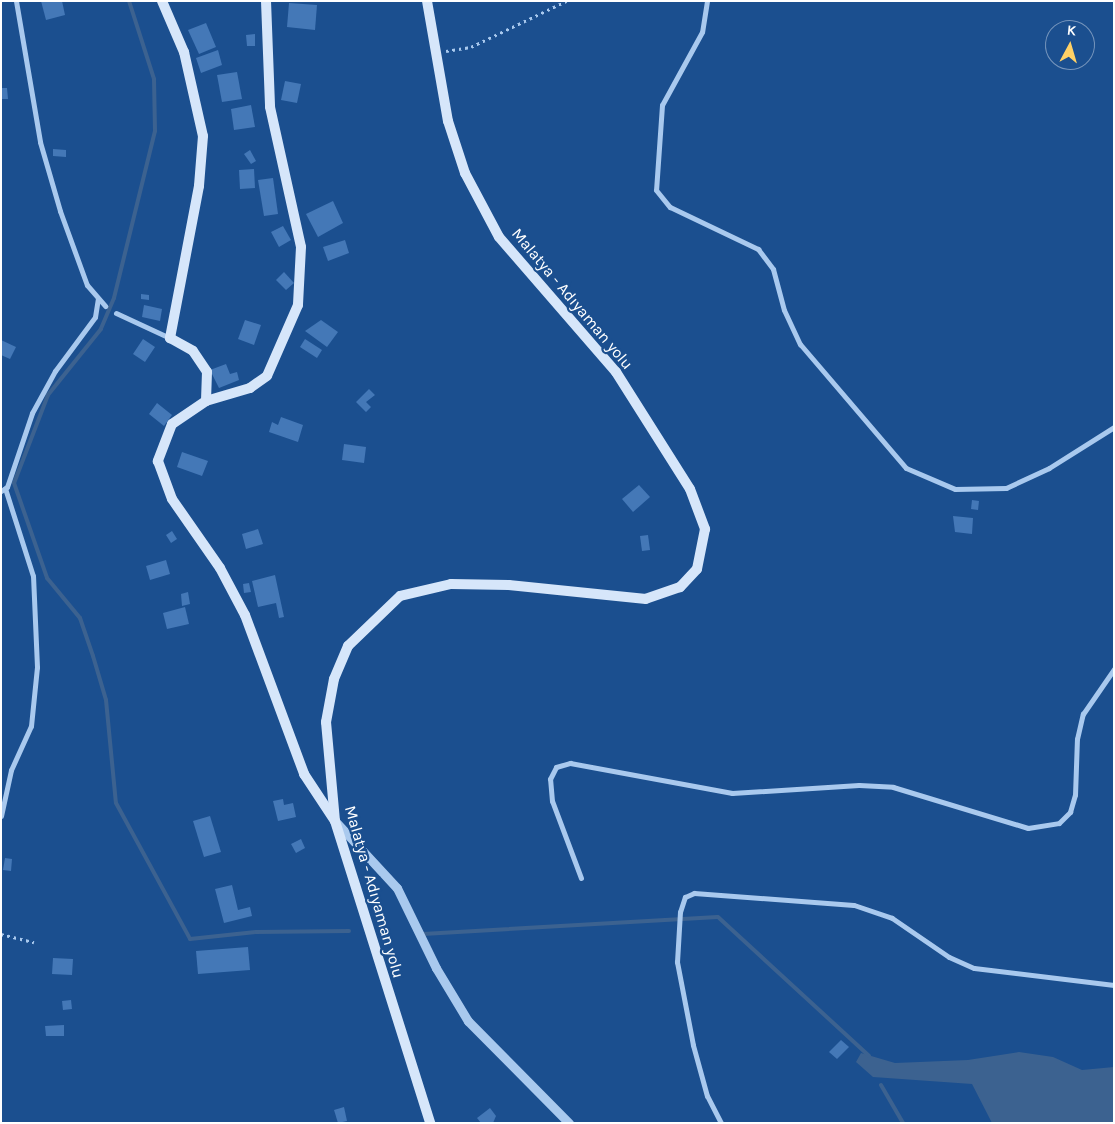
<!DOCTYPE html>
<html>
<head>
<meta charset="utf-8">
<style>
  body { margin:0 }
  #map { position:relative; width:1115px; height:1124px; overflow:hidden; background:#1b4f8f; font-family:Karla,sans-serif }
  div>[style] { position:absolute }
  [style*='--x'] { left:calc(var(--x)*1px); top:calc(var(--y)*1px); width:calc(var(--w)*1px); rotate:calc(var(--a)*1deg) }
  .water>* { inset:0; background:#3c6290 }
  .stream>* { height:4px; margin:-2px; padding:0 2px; transform-origin:2px; border-radius:2px; background:#3c6290 }
  .building>* { inset:0; background:#4478b7 }
  .path>* { height:2.5px; margin-top:-1.25px; transform-origin:0; background:repeating-linear-gradient(90deg,#a9c9ee 0 2.5px,transparent 0 6.5px) }
  .minor>* { height:5px; margin:-2.5px; padding:0 2.5px; transform-origin:2.5px; border-radius:2.5px; background:#a9c9ee }
  .tertiary>* { height:9px; margin:-4.5px; padding:0 4.5px; transform-origin:4.5px; border-radius:4.5px; background:#a9c9ee }
  .secondary>* { height:10px; margin:-5px; padding:0 5px; transform-origin:5px; border-radius:5px; background:#d6e6fa }
  span { translate:-50% -50%; white-space:nowrap; text-align:center; line-height:1.15; -webkit-text-stroke:4.5px #1b4f8f; paint-order:stroke }
  .street-label { font-size:16px; color:#fff }
  .frame { position:absolute; inset:0; border:2px solid #fff; pointer-events:none }
  .north { position:absolute; left:1045px; top:20px; width:50px; height:50px; box-sizing:border-box; background:#1b4f8f; border:1px solid #7695bc; border-radius:50%; rotate:6deg; font-size:14px; font-weight:700; line-height:20px; text-align:center; color:#fff }
  .north::after { content:''; display:block; margin:auto; width:18px; height:22px; background:#ffd166; clip-path:polygon(50% 0,100% 100%,50% 72%,0 100%) }
</style>
</head>
<body>
<div id="map">
  <div class="water">
    <i style="clip-path:polygon(1019px 1052px,1053px 1057px,1082px 1070px,1114px 1067px,1114px 1123px,992px 1123px,972px 1084px,873px 1077px,856px 1062px,861px 1053px,895px 1063px,968px 1060px)"></i>
  </div>
  <div class="stream">
    <i style="--x:129;--y:1;--w:82;--a:72.2"></i>
    <i style="--x:154;--y:79;--w:52;--a:88.9"></i>
    <i style="--x:155;--y:131;--w:172;--a:103.8"></i>
    <i style="--x:114;--y:298;--w:34;--a:113"></i>
    <i style="--x:101;--y:329;--w:85;--a:128.8"></i>
    <i style="--x:48;--y:395;--w:94;--a:111.1"></i>
    <i style="--x:14;--y:483;--w:101;--a:70.8"></i>
    <i style="--x:47;--y:578;--w:52;--a:50.5"></i>
    <i style="--x:80;--y:618;--w:40;--a:71.1"></i>
    <i style="--x:93;--y:656;--w:46;--a:73.5"></i>
    <i style="--x:106;--y:700;--w:103;--a:84.5"></i>
    <i style="--x:116;--y:803;--w:155;--a:61.4"></i>
    <i style="--x:190;--y:939;--w:66;--a:-6.1"></i>
    <i style="--x:256;--y:932;--w:93;--a:-0.6"></i>
    <i style="--x:423;--y:934;--w:295;--a:-3.3"></i>
    <i style="--x:718;--y:917;--w:205;--a:42.6"></i>
    <i style="--x:881;--y:1085;--w:44;--a:59.9"></i>
  </div>
  <div class="building">
    <i style="clip-path:polygon(41px 1px,62px 1px,65px 15px,46px 20px)"></i>
    <i style="clip-path:polygon(289px 3px,317px 5px,315px 30px,287px 27px)"></i>
    <i style="clip-path:polygon(206px 23px,216px 47px,199px 54px,188px 30px)"></i>
    <i style="clip-path:polygon(255px 34px,255px 46px,247px 46px,246px 35px)"></i>
    <i style="clip-path:polygon(218px 50px,222px 65px,201px 73px,196px 58px)"></i>
    <i style="clip-path:polygon(237px 72px,242px 99px,222px 102px,217px 75px)"></i>
    <i style="clip-path:polygon(285px 81px,301px 84px,297px 103px,281px 100px)"></i>
    <i style="clip-path:polygon(1px 88px,7px 88px,8px 99px,1px 99px)"></i>
    <i style="clip-path:polygon(251px 105px,255px 127px,234px 130px,231px 109px)"></i>
    <i style="clip-path:polygon(53px 149px,66px 150px,66px 157px,53px 156px)"></i>
    <i style="clip-path:polygon(250px 150px,256px 161px,251px 164px,244px 154px)"></i>
    <i style="clip-path:polygon(254px 169px,255px 188px,240px 189px,239px 170px)"></i>
    <i style="clip-path:polygon(273px 178px,278px 214px,264px 216px,258px 180px)"></i>
    <i style="clip-path:polygon(333px 201px,343px 223px,318px 237px,306px 214px)"></i>
    <i style="clip-path:polygon(283px 226px,291px 240px,279px 247px,271px 232px)"></i>
    <i style="clip-path:polygon(345px 240px,349px 253px,328px 261px,323px 247px)"></i>
    <i style="clip-path:polygon(284px 272px,294px 283px,286px 290px,276px 280px)"></i>
    <i style="clip-path:polygon(141px 294px,149px 295px,149px 300px,141px 299px)"></i>
    <i style="clip-path:polygon(144px 305px,162px 309px,160px 321px,142px 317px)"></i>
    <i style="clip-path:polygon(245px 320px,261px 325px,254px 345px,238px 339px)"></i>
    <i style="clip-path:polygon(321px 320px,338px 332px,327px 347px,305px 331px)"></i>
    <i style="clip-path:polygon(143px 339px,155px 347px,145px 362px,133px 354px)"></i>
    <i style="clip-path:polygon(305px 339px,322px 350px,317px 358px,300px 347px)"></i>
    <i style="clip-path:polygon(1px 340px,16px 347px,10px 359px,1px 355px)"></i>
    <i style="clip-path:polygon(226px 364px,230px 374px,237px 372px,239px 380px,219px 388px,210px 370px)"></i>
    <i style="clip-path:polygon(369px 389px,375px 395px,366px 402px,371px 407px,366px 412px,356px 402px)"></i>
    <i style="clip-path:polygon(157px 403px,172px 415px,164px 426px,149px 414px)"></i>
    <i style="clip-path:polygon(281px 417px,303px 425px,298px 442px,269px 432px,272px 422px,278px 425px)"></i>
    <i style="clip-path:polygon(344px 444px,366px 447px,364px 463px,342px 460px)"></i>
    <i style="clip-path:polygon(182px 452px,208px 461px,202px 476px,177px 467px)"></i>
    <i style="clip-path:polygon(639px 485px,650px 497px,633px 512px,622px 499px)"></i>
    <i style="clip-path:polygon(972px 500px,979px 501px,978px 510px,971px 509px)"></i>
    <i style="clip-path:polygon(953px 516px,973px 518px,972px 534px,955px 532px)"></i>
    <i style="clip-path:polygon(258px 529px,263px 544px,246px 549px,242px 534px)"></i>
    <i style="clip-path:polygon(172px 531px,177px 539px,171px 543px,166px 535px)"></i>
    <i style="clip-path:polygon(648px 535px,650px 550px,642px 551px,640px 536px)"></i>
    <i style="clip-path:polygon(166px 560px,170px 574px,150px 580px,146px 566px)"></i>
    <i style="clip-path:polygon(275px 575px,284px 617px,279px 618px,276px 603px,258px 607px,252px 581px)"></i>
    <i style="clip-path:polygon(249px 583px,251px 592px,244px 593px,243px 584px)"></i>
    <i style="clip-path:polygon(188px 592px,190px 604px,182px 606px,181px 594px)"></i>
    <i style="clip-path:polygon(185px 607px,189px 624px,167px 629px,163px 613px)"></i>
    <i style="clip-path:polygon(283px 799px,284px 805px,293px 803px,296px 817px,278px 821px,273px 801px)"></i>
    <i style="clip-path:polygon(210px 816px,221px 852px,204px 857px,193px 821px)"></i>
    <i style="clip-path:polygon(301px 839px,305px 848px,296px 853px,291px 844px)"></i>
    <i style="clip-path:polygon(5px 858px,12px 859px,11px 871px,3px 870px)"></i>
    <i style="clip-path:polygon(232px 885px,238px 910px,250px 907px,252px 916px,224px 923px,215px 889px)"></i>
    <i style="clip-path:polygon(248px 947px,250px 970px,198px 974px,196px 951px)"></i>
    <i style="clip-path:polygon(53px 958px,73px 959px,72px 975px,52px 974px)"></i>
    <i style="clip-path:polygon(71px 1000px,72px 1009px,63px 1010px,62px 1001px)"></i>
    <i style="clip-path:polygon(64px 1025px,64px 1036px,46px 1036px,45px 1026px)"></i>
    <i style="clip-path:polygon(841px 1040px,849px 1047px,837px 1059px,829px 1052px)"></i>
    <i style="clip-path:polygon(344px 1107px,347px 1121px,338px 1123px,334px 1110px)"></i>
    <i style="clip-path:polygon(490px 1108px,496px 1116px,493px 1123px,481px 1123px,477px 1118px)"></i>
  </div>
  <div class="path">
    <i style="--x:446;--y:51;--w:25;--a:-9"></i>
    <i style="--x:471;--y:47;--w:106;--a:-25.8"></i>
    <i style="--x:1;--y:934;--w:34;--a:14"></i>
  </div>
  <div class="minor">
    <i style="--x:16;--y:1;--w:143;--a:80.3"></i>
    <i style="--x:40;--y:142;--w:72;--a:73.8"></i>
    <i style="--x:60;--y:211;--w:79;--a:70"></i>
    <i style="--x:87;--y:285;--w:28;--a:49"></i>
    <i style="--x:707;--y:1;--w:31;--a:99"></i>
    <i style="--x:702;--y:32;--w:83;--a:118.7"></i>
    <i style="--x:662;--y:105;--w:85;--a:94"></i>
    <i style="--x:656;--y:190;--w:22;--a:51"></i>
    <i style="--x:670;--y:207;--w:98;--a:25.5"></i>
    <i style="--x:758;--y:249;--w:25;--a:53"></i>
    <i style="--x:773;--y:269;--w:42;--a:75"></i>
    <i style="--x:784;--y:310;--w:38;--a:65"></i>
    <i style="--x:800;--y:344;--w:163;--a:49.5"></i>
    <i style="--x:906;--y:468;--w:53;--a:23.2"></i>
    <i style="--x:955;--y:489;--w:51;--a:-1.1"></i>
    <i style="--x:1006;--y:488;--w:47;--a:-24.9"></i>
    <i style="--x:1049;--y:468;--w:77;--a:-32.2"></i>
    <i style="--x:116;--y:313;--w:60;--a:24.8"></i>
    <i style="--x:1;--y:491;--w:7;--a:-34"></i>
    <i style="--x:7;--y:487;--w:78;--a:-71.3"></i>
    <i style="--x:32;--y:413;--w:48;--a:-61.3"></i>
    <i style="--x:55;--y:371;--w:67;--a:-53.5"></i>
    <i style="--x:95;--y:317;--w:18;--a:-81"></i>
    <i style="--x:1;--y:816;--w:47;--a:-77.7"></i>
    <i style="--x:11;--y:770;--w:48;--a:-65.6"></i>
    <i style="--x:31;--y:726;--w:59;--a:-84.2"></i>
    <i style="--x:37;--y:667;--w:91;--a:-92.5"></i>
    <i style="--x:33;--y:576;--w:92;--a:-107.7"></i>
    <i style="--x:581;--y:878;--w:82;--a:-110.6"></i>
    <i style="--x:552;--y:801;--w:22;--a:-95"></i>
    <i style="--x:550;--y:779;--w:13;--a:-63"></i>
    <i style="--x:556;--y:767;--w:15;--a:-16"></i>
    <i style="--x:570;--y:763;--w:165;--a:10.5"></i>
    <i style="--x:732;--y:793;--w:127;--a:-3.6"></i>
    <i style="--x:859;--y:785;--w:34;--a:3"></i>
    <i style="--x:893;--y:787;--w:141;--a:16.9"></i>
    <i style="--x:1028;--y:828;--w:31;--a:-9"></i>
    <i style="--x:1059;--y:823;--w:16;--a:-45"></i>
    <i style="--x:1070;--y:812;--w:18;--a:-74"></i>
    <i style="--x:1075;--y:795;--w:56;--a:-88"></i>
    <i style="--x:1077;--y:739;--w:26;--a:-77"></i>
    <i style="--x:1083;--y:714;--w:55;--a:-55.4"></i>
    <i style="--x:721;--y:1123;--w:30;--a:-117"></i>
    <i style="--x:707;--y:1096;--w:53;--a:-105.4"></i>
    <i style="--x:693;--y:1045;--w:85;--a:-100.9"></i>
    <i style="--x:677;--y:962;--w:50;--a:-86.6"></i>
    <i style="--x:680;--y:912;--w:16;--a:-72"></i>
    <i style="--x:685;--y:897;--w:10;--a:-24"></i>
    <i style="--x:694;--y:893;--w:160;--a:4.3"></i>
    <i style="--x:854;--y:905;--w:40;--a:18.9"></i>
    <i style="--x:892;--y:918;--w:69;--a:34.4"></i>
    <i style="--x:949;--y:957;--w:27;--a:24"></i>
    <i style="--x:974;--y:968;--w:141;--a:6.9"></i>
  </div>
  <div class="tertiary">
    <i style="--x:336;--y:822;--w:90;--a:47.3"></i>
    <i style="--x:397;--y:888;--w:89;--a:64"></i>
    <i style="--x:436;--y:968;--w:62;--a:58.9"></i>
    <i style="--x:468;--y:1021;--w:144;--a:45.3"></i>
  </div>
  <div class="secondary">
    <i style="--x:162;--y:1;--w:56;--a:66.7"></i>
    <i style="--x:184;--y:52;--w:86;--a:77.3"></i>
    <i style="--x:203;--y:136;--w:50;--a:94.6"></i>
    <i style="--x:199;--y:186;--w:155;--a:100.8"></i>
    <i style="--x:170;--y:338;--w:26;--a:29"></i>
    <i style="--x:193;--y:351;--w:25;--a:56"></i>
    <i style="--x:207;--y:372;--w:29;--a:92"></i>
    <i style="--x:266;--y:1;--w:106;--a:87.8"></i>
    <i style="--x:270;--y:107;--w:143;--a:77.5"></i>
    <i style="--x:301;--y:247;--w:58;--a:93"></i>
    <i style="--x:298;--y:305;--w:77;--a:113.6"></i>
    <i style="--x:267;--y:376;--w:21;--a:145"></i>
    <i style="--x:250;--y:388;--w:46;--a:163.5"></i>
    <i style="--x:206;--y:401;--w:41;--a:145.9"></i>
    <i style="--x:172;--y:424;--w:40;--a:111"></i>
    <i style="--x:158;--y:461;--w:40;--a:69.8"></i>
    <i style="--x:172;--y:499;--w:84;--a:55.2"></i>
    <i style="--x:220;--y:568;--w:53;--a:62"></i>
    <i style="--x:245;--y:615;--w:170;--a:69.6"></i>
    <i style="--x:304;--y:774;--w:56;--a:56.6"></i>
    <i style="--x:427;--y:1;--w:122;--a:80.1"></i>
    <i style="--x:448;--y:121;--w:55;--a:71.9"></i>
    <i style="--x:465;--y:173;--w:72;--a:62"></i>
    <i style="--x:499;--y:237;--w:179;--a:49.1"></i>
    <i style="--x:616;--y:372;--w:138;--a:57.7"></i>
    <i style="--x:690;--y:489;--w:43;--a:69.4"></i>
    <i style="--x:705;--y:529;--w:41;--a:101.3"></i>
    <i style="--x:697;--y:569;--w:25;--a:133"></i>
    <i style="--x:680;--y:587;--w:36;--a:161"></i>
    <i style="--x:646;--y:599;--w:138;--a:-174.2"></i>
    <i style="--x:509;--y:585;--w:58;--a:-179"></i>
    <i style="--x:451;--y:584;--w:52;--a:166.8"></i>
    <i style="--x:400;--y:596;--w:72;--a:136.1"></i>
    <i style="--x:348;--y:646;--w:36;--a:113"></i>
    <i style="--x:334;--y:679;--w:44;--a:100.5"></i>
    <i style="--x:326;--y:722;--w:99;--a:84.8"></i>
    <i style="--x:335;--y:821;--w:317;--a:72.5"></i>
  </div>
  <div class="street-label">
    <span style="left:572px;top:299px;rotate:50deg">Malatya - Adıyaman yolu</span>
    <span style="left:374px;top:892px;rotate:74deg">Malatya - Adıyaman yolu</span>
  </div>
  <div class="frame"></div>
  <div class="north">K</div>
</div>
</body>
</html>
